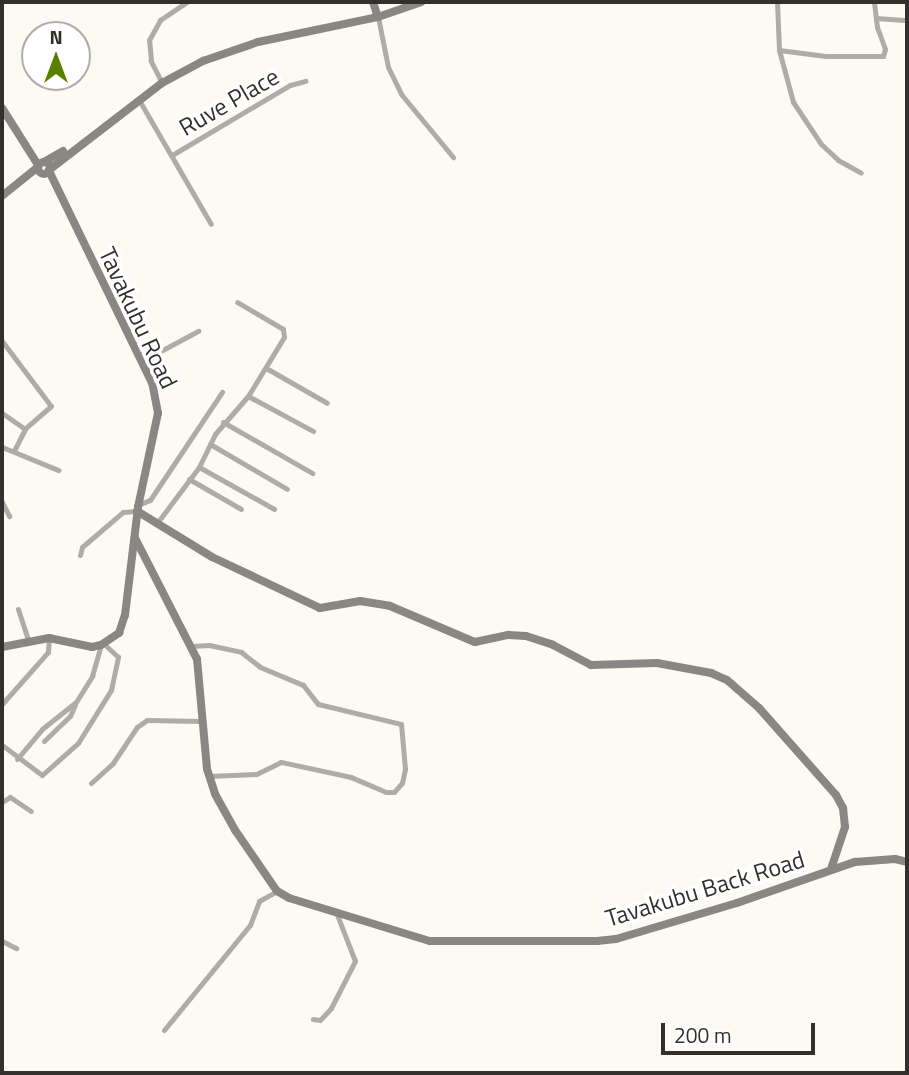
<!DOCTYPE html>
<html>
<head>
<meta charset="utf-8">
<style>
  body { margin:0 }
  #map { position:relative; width:909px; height:1075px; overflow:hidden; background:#fdfaf3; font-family:"Titillium Web",sans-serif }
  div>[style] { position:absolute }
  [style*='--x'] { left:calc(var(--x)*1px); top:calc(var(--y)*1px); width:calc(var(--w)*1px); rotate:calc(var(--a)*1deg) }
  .street>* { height:5px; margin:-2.5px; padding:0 2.5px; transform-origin:2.5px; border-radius:2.5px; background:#aeaca9 }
  .secondary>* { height:8px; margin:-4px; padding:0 4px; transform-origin:4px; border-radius:4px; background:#898683 }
  .secondary>.ring { margin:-4px; padding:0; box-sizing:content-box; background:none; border:8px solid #898683; border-radius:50% }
  span { translate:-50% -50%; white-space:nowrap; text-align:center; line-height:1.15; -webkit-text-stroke:7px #fff; paint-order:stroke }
  .street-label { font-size:24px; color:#31302d }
  .frame { position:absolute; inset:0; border:4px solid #31302d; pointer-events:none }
  .north { position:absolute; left:21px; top:21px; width:70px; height:70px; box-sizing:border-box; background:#fff; border:2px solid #adacab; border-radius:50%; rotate:0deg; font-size:19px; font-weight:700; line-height:28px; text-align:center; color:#31302d }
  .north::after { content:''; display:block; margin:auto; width:24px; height:32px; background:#5a8000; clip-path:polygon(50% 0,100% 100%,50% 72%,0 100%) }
  .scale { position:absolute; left:661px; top:1023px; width:154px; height:32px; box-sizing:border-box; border:4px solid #31302d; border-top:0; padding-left:9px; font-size:21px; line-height:24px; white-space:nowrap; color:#31302d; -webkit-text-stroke:5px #fff; paint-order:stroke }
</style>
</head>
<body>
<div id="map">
  <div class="street">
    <i style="--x:777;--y:2;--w:48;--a:87.6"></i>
    <i style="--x:779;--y:50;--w:54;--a:74.9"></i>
    <i style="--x:793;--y:102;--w:50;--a:56.3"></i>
    <i style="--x:821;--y:144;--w:23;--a:43"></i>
    <i style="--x:838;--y:160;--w:26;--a:29"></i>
    <i style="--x:378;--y:17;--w:51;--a:78.7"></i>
    <i style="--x:388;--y:67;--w:30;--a:64"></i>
    <i style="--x:401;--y:94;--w:82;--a:50.5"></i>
    <i style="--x:876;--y:18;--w:31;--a:4"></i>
    <i style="--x:779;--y:50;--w:47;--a:7.3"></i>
    <i style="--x:826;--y:56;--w:57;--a:0"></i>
    <i style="--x:883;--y:56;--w:7;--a:-74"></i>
    <i style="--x:885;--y:49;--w:23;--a:-110"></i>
    <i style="--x:877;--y:27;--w:25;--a:-97"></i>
    <i style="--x:162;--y:83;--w:25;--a:-117"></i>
    <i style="--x:151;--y:61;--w:21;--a:-95"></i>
    <i style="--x:149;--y:40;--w:23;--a:-61"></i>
    <i style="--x:160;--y:20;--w:32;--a:-34"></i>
    <i style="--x:139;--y:100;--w:143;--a:59.9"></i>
    <i style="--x:172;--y:155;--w:137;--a:-30.7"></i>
    <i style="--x:290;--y:85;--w:16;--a:-15"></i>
    <i style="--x:2;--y:341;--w:81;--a:53"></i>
    <i style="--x:51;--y:406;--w:35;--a:139"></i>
    <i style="--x:25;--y:429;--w:25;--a:117"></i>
    <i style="--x:142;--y:361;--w:64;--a:-28.2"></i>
    <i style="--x:266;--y:368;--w:70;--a:29.8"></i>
    <i style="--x:248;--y:396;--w:74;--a:28.3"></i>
    <i style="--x:2;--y:413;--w:28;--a:35"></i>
    <i style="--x:223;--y:422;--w:103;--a:29.8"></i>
    <i style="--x:210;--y:444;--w:89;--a:30.3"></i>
    <i style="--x:2;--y:447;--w:61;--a:22.3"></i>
    <i style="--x:199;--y:467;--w:86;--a:29.2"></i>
    <i style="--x:189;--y:479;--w:60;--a:30"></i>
    <i style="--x:2;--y:502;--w:16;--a:63"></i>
    <i style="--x:138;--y:505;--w:13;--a:-23"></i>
    <i style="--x:150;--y:500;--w:130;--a:-56.3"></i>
    <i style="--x:157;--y:523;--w:70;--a:-53.1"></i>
    <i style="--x:199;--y:467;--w:37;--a:-64"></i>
    <i style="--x:215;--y:434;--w:50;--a:-49"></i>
    <i style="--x:248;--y:396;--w:69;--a:-58.6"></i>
    <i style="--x:284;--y:337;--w:8;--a:-97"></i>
    <i style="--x:283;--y:329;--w:53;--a:-149.6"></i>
    <i style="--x:80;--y:555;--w:8;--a:-76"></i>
    <i style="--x:82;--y:547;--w:54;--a:-40.5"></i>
    <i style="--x:123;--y:512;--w:14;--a:-4"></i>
    <i style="--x:18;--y:609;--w:33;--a:72"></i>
    <i style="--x:192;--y:646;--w:17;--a:-3"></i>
    <i style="--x:209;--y:645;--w:33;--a:12"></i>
    <i style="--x:241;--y:652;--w:24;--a:38"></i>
    <i style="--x:260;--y:667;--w:47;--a:22.7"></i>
    <i style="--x:303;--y:685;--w:24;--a:52"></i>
    <i style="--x:318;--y:704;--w:85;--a:13.5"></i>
    <i style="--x:401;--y:724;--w:45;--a:84.9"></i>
    <i style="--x:405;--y:769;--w:14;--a:102"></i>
    <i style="--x:402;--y:783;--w:12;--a:132"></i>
    <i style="--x:394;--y:792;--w:8;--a:180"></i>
    <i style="--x:386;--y:792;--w:38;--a:-157"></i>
    <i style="--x:351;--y:777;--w:72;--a:-167.9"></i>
    <i style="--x:281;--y:762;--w:28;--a:154"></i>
    <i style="--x:256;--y:774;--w:47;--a:177.6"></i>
    <i style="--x:2;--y:704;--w:69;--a:-48.5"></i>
    <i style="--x:48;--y:652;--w:14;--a:-86"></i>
    <i style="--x:44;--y:741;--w:36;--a:-44"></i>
    <i style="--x:70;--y:716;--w:12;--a:-66"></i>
    <i style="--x:2;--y:745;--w:50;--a:36.9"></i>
    <i style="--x:42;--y:775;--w:48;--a:-41.6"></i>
    <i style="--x:78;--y:743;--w:62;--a:-58.1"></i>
    <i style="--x:111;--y:690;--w:34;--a:-78"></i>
    <i style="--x:118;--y:657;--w:19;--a:-137"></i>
    <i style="--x:17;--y:759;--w:39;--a:-50"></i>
    <i style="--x:42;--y:729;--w:43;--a:-38.5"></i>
    <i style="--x:76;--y:702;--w:31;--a:-58"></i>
    <i style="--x:92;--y:676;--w:32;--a:-74"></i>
    <i style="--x:91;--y:783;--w:30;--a:-42"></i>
    <i style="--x:113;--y:763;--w:43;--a:-56.3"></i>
    <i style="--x:137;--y:727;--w:12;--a:-35"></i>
    <i style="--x:147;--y:720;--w:55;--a:1"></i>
    <i style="--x:2;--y:802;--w:9;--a:-32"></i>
    <i style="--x:10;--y:797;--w:25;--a:34"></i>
    <i style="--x:2;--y:941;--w:16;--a:27"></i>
    <i style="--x:313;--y:1019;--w:7;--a:8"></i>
    <i style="--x:320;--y:1020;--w:16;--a:-47"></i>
    <i style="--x:331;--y:1008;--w:53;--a:-62.9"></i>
    <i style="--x:355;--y:961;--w:53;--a:-111.2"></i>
    <i style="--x:164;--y:1030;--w:136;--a:-50.7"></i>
    <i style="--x:250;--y:925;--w:26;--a:-69"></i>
    <i style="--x:259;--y:901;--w:21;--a:-29"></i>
  </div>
  <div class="secondary">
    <i style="--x:373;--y:2;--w:16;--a:72"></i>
    <i style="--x:2;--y:108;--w:67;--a:57.7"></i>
    <i style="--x:44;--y:162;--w:22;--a:-30"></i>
    <i class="ring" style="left:38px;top:162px;width:4px;height:4px"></i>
    <i style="--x:49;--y:170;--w:143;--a:-37.6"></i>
    <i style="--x:162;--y:83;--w:47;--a:-28.2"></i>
    <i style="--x:203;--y:61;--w:58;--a:-19.1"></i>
    <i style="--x:258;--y:42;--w:123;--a:-11.8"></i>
    <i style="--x:378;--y:17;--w:46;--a:-19.2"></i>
    <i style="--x:2;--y:196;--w:46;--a:-38.9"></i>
    <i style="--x:137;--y:511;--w:88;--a:31.5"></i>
    <i style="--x:212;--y:557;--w:119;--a:25.3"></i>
    <i style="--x:320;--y:608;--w:41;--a:-9.9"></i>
    <i style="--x:360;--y:601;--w:30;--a:9"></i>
    <i style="--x:390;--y:606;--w:92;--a:23"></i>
    <i style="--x:475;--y:642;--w:34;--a:-12"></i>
    <i style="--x:508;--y:635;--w:18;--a:3"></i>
    <i style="--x:526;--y:636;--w:28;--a:18"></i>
    <i style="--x:553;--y:645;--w:43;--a:27.8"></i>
    <i style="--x:591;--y:665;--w:66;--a:-1.7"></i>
    <i style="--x:657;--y:663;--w:55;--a:10.5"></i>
    <i style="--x:711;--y:673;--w:17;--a:24"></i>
    <i style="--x:727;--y:680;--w:43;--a:41.2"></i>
    <i style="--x:759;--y:708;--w:116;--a:48.5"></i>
    <i style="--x:836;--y:795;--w:15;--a:62"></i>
    <i style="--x:843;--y:808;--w:19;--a:84"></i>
    <i style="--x:845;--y:827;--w:44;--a:108.4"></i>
    <i style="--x:135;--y:538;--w:136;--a:62.9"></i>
    <i style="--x:197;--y:659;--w:110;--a:84.8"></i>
    <i style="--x:207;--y:769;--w:26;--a:72"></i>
    <i style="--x:215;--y:794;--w:41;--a:60.9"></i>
    <i style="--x:235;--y:830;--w:74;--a:55.5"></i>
    <i style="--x:277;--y:891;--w:14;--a:30"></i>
    <i style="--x:289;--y:898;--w:147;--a:17"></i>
    <i style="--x:430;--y:941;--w:167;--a:0"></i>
    <i style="--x:597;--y:941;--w:19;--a:-6"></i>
    <i style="--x:616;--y:939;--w:126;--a:-16.6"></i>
    <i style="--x:737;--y:903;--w:125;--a:-19.2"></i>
    <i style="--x:855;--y:862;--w:40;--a:-4.3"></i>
    <i style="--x:895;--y:859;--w:12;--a:14"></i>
    <i style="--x:2;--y:647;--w:48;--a:-10.8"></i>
    <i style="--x:49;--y:638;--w:44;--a:11.8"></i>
    <i style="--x:92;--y:647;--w:9;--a:-13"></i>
    <i style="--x:101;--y:645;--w:22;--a:-34"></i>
    <i style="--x:119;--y:633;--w:19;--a:-72"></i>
    <i style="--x:125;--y:615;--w:109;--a:-83.1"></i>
    <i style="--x:138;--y:507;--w:96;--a:-78"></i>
    <i style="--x:158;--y:413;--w:31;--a:-101"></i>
    <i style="--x:152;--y:383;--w:236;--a:-115.9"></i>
  </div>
  <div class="street-label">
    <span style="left:229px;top:102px;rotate:-30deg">Ruve Place</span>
    <span style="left:138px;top:318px;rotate:65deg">Tavakubu Road</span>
    <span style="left:705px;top:889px;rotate:-17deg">Tavakubu Back Road</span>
  </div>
  <div class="frame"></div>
  <div class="north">N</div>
  <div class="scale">200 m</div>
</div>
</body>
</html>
